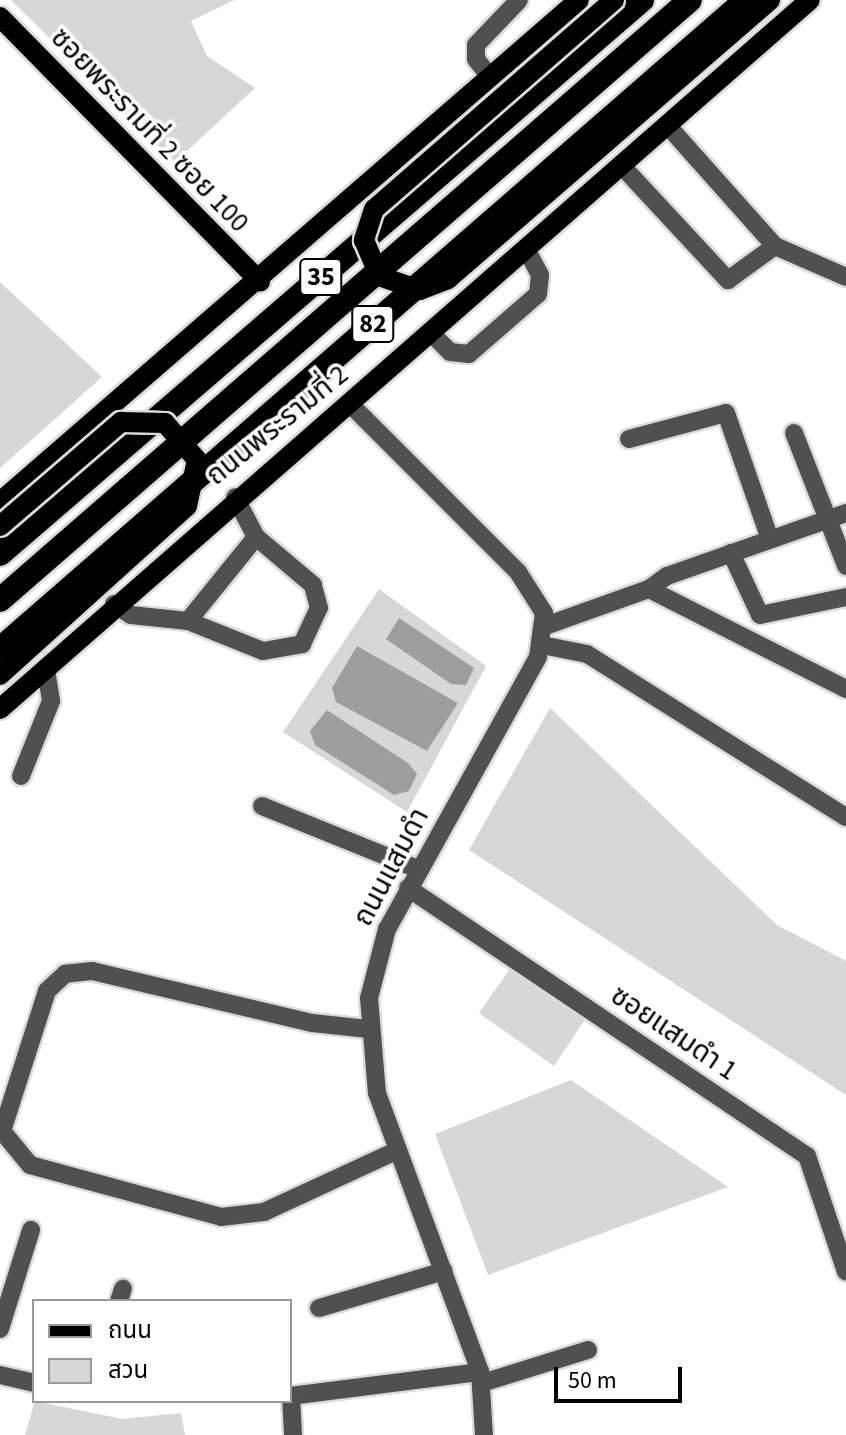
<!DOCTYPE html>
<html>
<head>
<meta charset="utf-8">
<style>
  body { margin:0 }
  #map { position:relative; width:846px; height:1435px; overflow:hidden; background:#fff; font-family:"Source Sans 3","Noto Sans Thai",sans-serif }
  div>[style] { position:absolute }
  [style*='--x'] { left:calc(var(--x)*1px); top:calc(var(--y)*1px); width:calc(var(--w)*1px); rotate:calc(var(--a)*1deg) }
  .green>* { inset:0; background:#d7d7d7 }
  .water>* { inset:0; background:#9e9e9e }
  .roads { filter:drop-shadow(2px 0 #dbdbdb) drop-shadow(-2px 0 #dbdbdb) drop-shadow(0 2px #dbdbdb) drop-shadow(0 -2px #dbdbdb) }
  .minor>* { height:18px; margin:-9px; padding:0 9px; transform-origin:9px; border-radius:9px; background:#505050 }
  .major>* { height:20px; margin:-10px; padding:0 10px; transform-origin:10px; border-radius:10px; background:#000 }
  .highway>* { height:24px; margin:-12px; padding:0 12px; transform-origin:12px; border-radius:12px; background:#000 }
  .bridges { filter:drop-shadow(2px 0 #dbdbdb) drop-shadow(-2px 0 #dbdbdb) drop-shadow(0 2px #dbdbdb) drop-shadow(0 -2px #dbdbdb) }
  .major-bridge>* { height:20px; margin:-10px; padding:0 10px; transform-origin:10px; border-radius:10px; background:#000 }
  .highway-bridge>* { height:24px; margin:-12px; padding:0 12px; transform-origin:12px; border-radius:12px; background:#000 }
  span { translate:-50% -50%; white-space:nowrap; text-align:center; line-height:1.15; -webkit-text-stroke:7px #fff; paint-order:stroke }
  .shield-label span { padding:2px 6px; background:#fff; border:2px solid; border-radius:6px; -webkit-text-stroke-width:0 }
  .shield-label { font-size:26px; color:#000; font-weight:700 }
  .street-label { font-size:28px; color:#000 }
  .legend { position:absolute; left:32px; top:1299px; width:260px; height:104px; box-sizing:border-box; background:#fff; border:2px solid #999; margin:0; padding:10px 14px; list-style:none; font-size:24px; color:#000 }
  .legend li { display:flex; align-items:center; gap:16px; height:40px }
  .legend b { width:40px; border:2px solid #999 }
  .scale { position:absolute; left:554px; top:1367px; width:128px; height:36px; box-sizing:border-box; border:4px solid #000; border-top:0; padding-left:10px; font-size:24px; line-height:28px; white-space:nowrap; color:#000; -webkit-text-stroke:6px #fff; paint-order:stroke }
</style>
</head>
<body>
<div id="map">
  <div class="green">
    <i style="clip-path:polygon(11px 0,234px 0,191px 21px,207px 56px,255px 88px,175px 162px)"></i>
    <i style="clip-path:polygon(0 282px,102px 377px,0 468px)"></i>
    <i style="clip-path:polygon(evenodd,379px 589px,486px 666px,407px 812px,283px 732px,379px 589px,358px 647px,458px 703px,442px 726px,358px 647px)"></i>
    <i style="clip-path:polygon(550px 708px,777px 925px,846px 961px,846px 1095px,469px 850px)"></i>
    <i style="clip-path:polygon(509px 970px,586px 1018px,554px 1066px,479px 1013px)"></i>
    <i style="clip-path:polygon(571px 1080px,728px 1187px,488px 1275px,435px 1134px)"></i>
    <i style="clip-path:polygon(35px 1401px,122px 1419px,181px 1413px,185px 1435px,25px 1435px)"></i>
  </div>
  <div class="water">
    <i style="clip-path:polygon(399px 618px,474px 668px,466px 685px,451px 684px,386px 639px)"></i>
    <i style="clip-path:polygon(357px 646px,458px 703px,427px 751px,336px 702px,332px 688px)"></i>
    <i style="clip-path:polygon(327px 710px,408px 763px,417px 774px,409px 791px,394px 795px,315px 745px,310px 731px)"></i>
  </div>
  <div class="roads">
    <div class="minor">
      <i style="--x:490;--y:77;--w:23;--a:-128"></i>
      <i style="--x:476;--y:59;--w:14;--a:-90"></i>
      <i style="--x:476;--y:45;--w:62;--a:-46.3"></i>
      <i style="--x:668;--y:126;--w:161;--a:48.3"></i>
      <i style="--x:775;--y:246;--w:77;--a:23.6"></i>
      <i style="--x:622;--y:166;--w:156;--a:47.1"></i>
      <i style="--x:728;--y:280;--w:58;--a:-35.9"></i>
      <i style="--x:433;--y:335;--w:24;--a:45"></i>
      <i style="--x:450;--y:352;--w:19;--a:6"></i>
      <i style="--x:469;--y:354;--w:91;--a:-41"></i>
      <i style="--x:538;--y:294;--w:19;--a:-84"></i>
      <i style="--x:540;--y:275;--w:27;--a:-118"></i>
      <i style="--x:351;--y:405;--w:236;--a:45"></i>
      <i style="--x:518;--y:572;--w:49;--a:57.6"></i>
      <i style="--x:544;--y:613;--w:44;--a:97.8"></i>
      <i style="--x:538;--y:657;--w:311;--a:119"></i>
      <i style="--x:387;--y:929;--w:71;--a:104.6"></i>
      <i style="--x:369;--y:998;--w:95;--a:85.2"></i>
      <i style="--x:377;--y:1093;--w:297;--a:69.7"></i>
      <i style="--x:480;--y:1372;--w:63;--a:86.4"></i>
      <i style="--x:794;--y:433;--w:143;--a:68.6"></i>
      <i style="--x:629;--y:439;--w:100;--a:-15"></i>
      <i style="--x:726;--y:413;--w:133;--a:70.8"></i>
      <i style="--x:731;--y:553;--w:68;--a:64.9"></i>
      <i style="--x:760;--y:615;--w:88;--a:-11.8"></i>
      <i style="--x:649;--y:589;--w:22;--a:-36"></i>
      <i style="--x:667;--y:576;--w:190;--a:-19.4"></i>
      <i style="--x:114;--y:604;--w:20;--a:33"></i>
      <i style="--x:131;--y:615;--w:57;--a:6"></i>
      <i style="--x:188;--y:621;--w:81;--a:21.8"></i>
      <i style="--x:263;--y:651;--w:40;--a:-10"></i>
      <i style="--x:302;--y:644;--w:40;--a:-65"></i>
      <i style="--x:319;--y:608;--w:24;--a:-105"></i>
      <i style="--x:313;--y:585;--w:75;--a:-139.9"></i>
      <i style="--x:256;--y:537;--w:45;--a:-117.7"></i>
      <i style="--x:188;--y:621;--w:108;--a:-51"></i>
      <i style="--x:545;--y:626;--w:110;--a:-19.6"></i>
      <i style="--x:649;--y:589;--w:221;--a:26.9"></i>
      <i style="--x:542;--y:645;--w:46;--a:11.3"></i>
      <i style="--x:587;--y:654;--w:306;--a:32.2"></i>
      <i style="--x:21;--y:776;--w:81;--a:-68.2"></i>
      <i style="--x:51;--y:701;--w:31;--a:-99"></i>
      <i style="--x:262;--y:806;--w:168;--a:22"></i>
      <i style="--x:408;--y:888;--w:481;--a:33.9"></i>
      <i style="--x:807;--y:1156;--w:122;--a:71.4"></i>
      <i style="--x:368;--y:1029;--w:56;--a:-173.9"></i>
      <i style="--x:312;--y:1023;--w:226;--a:-166.7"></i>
      <i style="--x:92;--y:971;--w:27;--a:174"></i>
      <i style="--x:65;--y:974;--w:25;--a:137"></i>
      <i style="--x:47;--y:991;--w:147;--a:107.8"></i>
      <i style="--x:2;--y:1131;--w:44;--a:50.5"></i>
      <i style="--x:30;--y:1165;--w:198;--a:15.2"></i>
      <i style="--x:221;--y:1217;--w:43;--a:-6.6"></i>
      <i style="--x:264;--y:1212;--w:145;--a:-24.8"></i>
      <i style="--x:119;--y:1301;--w:13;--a:-72"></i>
      <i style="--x:319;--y:1308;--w:130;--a:-16.5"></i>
      <i style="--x:0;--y:1329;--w:104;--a:-72.6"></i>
      <i style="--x:0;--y:1375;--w:35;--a:13"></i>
      <i style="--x:482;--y:1383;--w:111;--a:-17.3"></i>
      <i style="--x:290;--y:1396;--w:192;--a:-7.2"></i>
      <i style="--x:291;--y:1396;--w:39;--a:87"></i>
    </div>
    <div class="major">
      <i style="--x:0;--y:17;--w:371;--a:45.5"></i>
      <i style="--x:0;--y:502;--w:766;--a:-40.93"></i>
      <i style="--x:0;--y:709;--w:1076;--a:-41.2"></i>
    </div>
    <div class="highway">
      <i style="--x:0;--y:554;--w:848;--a:-40.79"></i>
    </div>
  </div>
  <div class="bridges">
    <div class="major-bridge">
      <i style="--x:614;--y:0;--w:318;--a:138.9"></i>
      <i style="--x:374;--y:209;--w:33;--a:108"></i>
      <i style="--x:364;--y:240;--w:39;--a:67"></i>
      <i style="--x:379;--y:276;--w:43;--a:18.9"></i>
      <i style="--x:420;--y:290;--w:30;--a:-21"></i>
      <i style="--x:448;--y:279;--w:426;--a:-40.9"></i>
      <i style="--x:0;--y:526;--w:160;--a:-40.7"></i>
      <i style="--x:121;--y:422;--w:44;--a:1.3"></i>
      <i style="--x:165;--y:423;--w:49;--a:49.1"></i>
      <i style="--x:197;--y:460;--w:47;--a:102.3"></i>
      <i style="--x:187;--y:506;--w:252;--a:137.9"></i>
    </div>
    <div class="highway-bridge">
      <i style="--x:0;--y:600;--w:914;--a:-41.01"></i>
      <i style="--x:0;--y:649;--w:989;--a:-41.02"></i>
    </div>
  </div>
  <div class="shield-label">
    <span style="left:321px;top:277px">35</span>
    <span style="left:373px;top:324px">82</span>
  </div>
  <div class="street-label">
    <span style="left:150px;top:130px;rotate:46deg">ซอยพระรามที่ 2 ซอย 100</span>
    <span style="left:277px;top:425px;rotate:-39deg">ถนนพระรามที่ 2</span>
    <span style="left:391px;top:867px;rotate:-62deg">ถนนแสมดำ</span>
    <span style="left:674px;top:1033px;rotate:34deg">ซอยแสมดำ 1</span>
  </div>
  <ul class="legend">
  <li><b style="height:10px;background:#000"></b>ถนน</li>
  <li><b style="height:22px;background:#d7d7d7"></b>สวน</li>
  </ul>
  <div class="scale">50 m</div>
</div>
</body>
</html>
